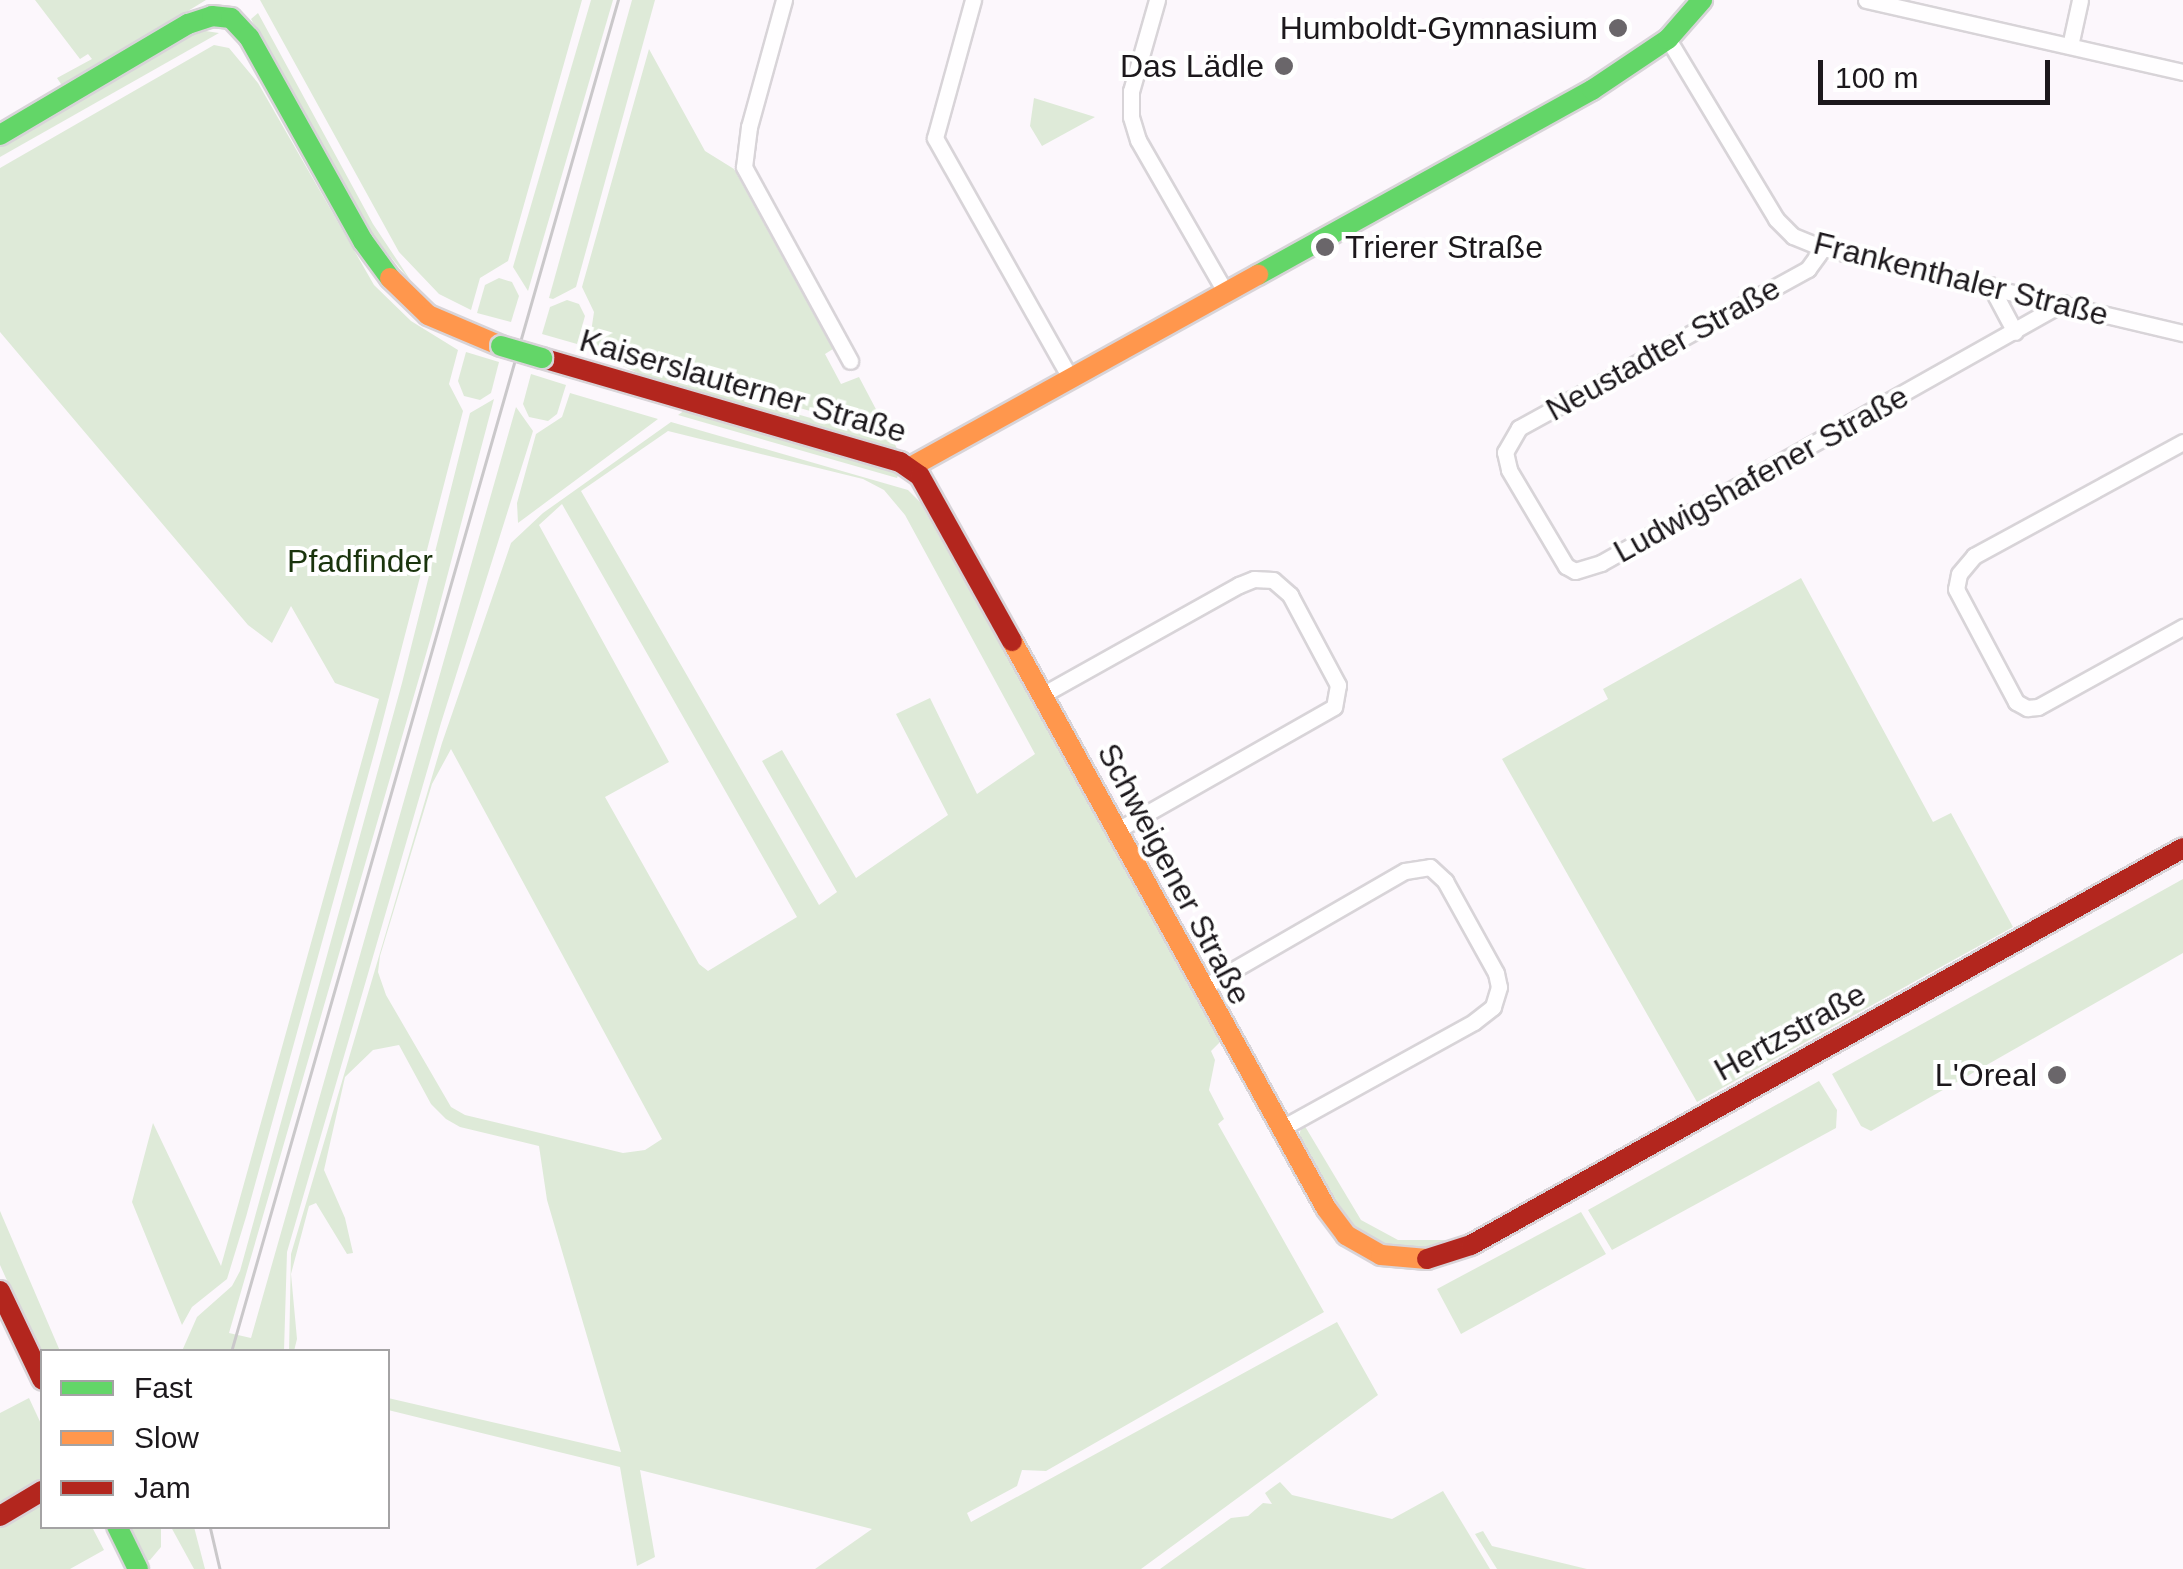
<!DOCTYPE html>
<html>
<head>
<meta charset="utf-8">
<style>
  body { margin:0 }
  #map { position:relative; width:2183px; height:1569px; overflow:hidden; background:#fcf7fc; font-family:Arial,sans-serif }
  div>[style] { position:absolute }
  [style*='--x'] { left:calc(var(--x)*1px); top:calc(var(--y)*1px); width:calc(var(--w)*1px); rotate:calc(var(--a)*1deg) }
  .green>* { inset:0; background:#deead8 }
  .roads { filter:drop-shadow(2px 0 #d8d4d8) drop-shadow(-2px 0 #d8d4d8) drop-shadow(0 2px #d8d4d8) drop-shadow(0 -2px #d8d4d8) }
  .street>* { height:15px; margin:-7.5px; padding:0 7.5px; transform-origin:7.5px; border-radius:7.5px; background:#fffeff }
  .fast>* { height:20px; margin:-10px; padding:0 10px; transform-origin:10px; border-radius:10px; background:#63d668 }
  .slow>* { height:20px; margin:-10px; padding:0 10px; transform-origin:10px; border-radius:10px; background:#ff974d }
  .jam>* { height:20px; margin:-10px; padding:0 10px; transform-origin:10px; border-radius:10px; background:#b3261e }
  .tram>* { height:2.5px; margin:-1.25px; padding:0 1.25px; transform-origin:1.25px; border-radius:1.25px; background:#cac8ca }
  .bridges { filter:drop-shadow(2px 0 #d8d4d8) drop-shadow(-2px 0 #d8d4d8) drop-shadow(0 2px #d8d4d8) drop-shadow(0 -2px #d8d4d8) }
  .fast-bridge>* { height:20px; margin:-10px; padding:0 10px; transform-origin:10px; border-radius:10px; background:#63d668 }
  .dots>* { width:28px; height:28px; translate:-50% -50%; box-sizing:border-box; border:5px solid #fff; border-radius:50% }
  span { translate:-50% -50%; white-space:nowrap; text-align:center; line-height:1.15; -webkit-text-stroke:8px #fff; paint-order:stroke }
  .poi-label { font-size:32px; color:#1c181c }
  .right { translate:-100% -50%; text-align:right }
  .left { translate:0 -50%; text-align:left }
  .street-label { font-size:32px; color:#1c181c }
  .park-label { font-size:32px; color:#1a340d }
  .legend { position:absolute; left:40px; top:1349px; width:350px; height:180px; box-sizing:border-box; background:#fff; border:2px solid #a4a3a4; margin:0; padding:12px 18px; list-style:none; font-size:30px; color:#1c181c }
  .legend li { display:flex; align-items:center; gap:20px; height:50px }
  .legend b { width:50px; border:2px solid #a4a3a4 }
  .scale { position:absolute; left:1818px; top:60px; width:232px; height:45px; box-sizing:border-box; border:5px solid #1c181c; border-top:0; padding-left:12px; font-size:30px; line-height:35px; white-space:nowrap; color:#1c181c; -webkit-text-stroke:8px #fff; paint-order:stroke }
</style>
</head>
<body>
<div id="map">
  <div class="green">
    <i style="clip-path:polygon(35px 0,206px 0,63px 87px,57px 78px,92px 59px,88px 54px,80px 59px)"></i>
    <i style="clip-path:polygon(260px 0,582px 0,508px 261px,480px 278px,471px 310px,439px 294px,399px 252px)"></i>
    <i style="clip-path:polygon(591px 0,613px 0,528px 291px,513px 267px)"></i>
    <i style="clip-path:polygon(632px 0,655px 0,576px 287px,553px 299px,549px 298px)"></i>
    <i style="clip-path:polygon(258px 13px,373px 224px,413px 284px,366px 227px,251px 19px)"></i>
    <i style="clip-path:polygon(199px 30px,219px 33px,0 157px,0 145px,180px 37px)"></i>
    <i style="clip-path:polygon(214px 45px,229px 48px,258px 83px,374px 285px,411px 321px,458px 350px,449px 384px,463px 411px,377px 743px,246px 1217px,227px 1279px,192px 1307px,182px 1325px,132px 1202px,153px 1123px,221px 1266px,379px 699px,335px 683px,291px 606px,272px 643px,248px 625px,0 332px,0 168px)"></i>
    <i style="clip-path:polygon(649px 49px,705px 151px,734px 169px,833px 349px,825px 354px,841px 384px,859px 377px,889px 434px,594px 348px,590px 339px,594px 312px,582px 287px)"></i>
    <i style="clip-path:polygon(1034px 98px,1095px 117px,1042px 146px,1030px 126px)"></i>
    <i style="clip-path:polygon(499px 278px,512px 282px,519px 296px,511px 322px,477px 313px,485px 285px)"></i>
    <i style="clip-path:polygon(567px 300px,579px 304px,585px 316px,577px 344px,542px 334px,550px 307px)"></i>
    <i style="clip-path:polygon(466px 352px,499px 362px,491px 393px,480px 400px,464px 396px,458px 381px)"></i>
    <i style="clip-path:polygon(610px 360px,894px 442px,898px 451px,652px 380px)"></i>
    <i style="clip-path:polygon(531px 374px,566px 385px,557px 414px,548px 421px,529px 417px,523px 404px)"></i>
    <i style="clip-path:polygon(570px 393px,658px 419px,518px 523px,517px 503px,536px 434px,562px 417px)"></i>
    <i style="clip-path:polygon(494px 399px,433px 630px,229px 1333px,251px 1338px,516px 407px,533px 431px,441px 723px,287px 1252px,284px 1351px,182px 1351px,197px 1317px,232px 1286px,240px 1271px,402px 683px,470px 413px)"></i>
    <i style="clip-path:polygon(685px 410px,900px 470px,897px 478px,678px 415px)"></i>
    <i style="clip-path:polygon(evenodd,671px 422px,908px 490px,920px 502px,1222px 1040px,1211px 1051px,1215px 1060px,1209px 1090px,1224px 1119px,1218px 1124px,1324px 1312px,1046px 1471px,1022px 1470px,1017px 1486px,967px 1513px,971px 1522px,1337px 1322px,1378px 1395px,1141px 1569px,815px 1569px,872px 1529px,640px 1470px,655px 1557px,637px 1566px,620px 1467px,388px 1410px,388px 1398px,621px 1452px,547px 1200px,539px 1146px,460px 1127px,446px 1119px,431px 1104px,399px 1045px,373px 1050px,345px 1077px,324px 1170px,345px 1218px,353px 1253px,347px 1254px,316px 1203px,309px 1206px,291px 1274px,297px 1339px,294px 1351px,289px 1352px,291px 1254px,442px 743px,511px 543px,543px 513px,671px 422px,668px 431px,863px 479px,884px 490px,905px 515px,1035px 754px,977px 794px,930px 698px,896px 714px,948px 815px,856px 878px,782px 750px,762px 761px,837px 892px,819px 905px,581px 491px,668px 431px,671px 422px,562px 504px,797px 917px,708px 971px,699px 964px,605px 797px,669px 762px,539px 525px,562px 504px,671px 422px,451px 749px,662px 1139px,645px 1150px,623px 1153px,465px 1115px,451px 1107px,386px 995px,378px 972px,380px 956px,432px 784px,451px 749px)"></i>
    <i style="clip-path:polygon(1801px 578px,1933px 822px,1951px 813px,2013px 927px,1697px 1102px,1502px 759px,1608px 699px,1603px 689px)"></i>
    <i style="clip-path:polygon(2183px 879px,2183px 953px,1871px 1131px,1861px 1126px,1832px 1074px)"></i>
    <i style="clip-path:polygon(1819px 1081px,1837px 1110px,1836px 1128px,1612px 1250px,1588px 1210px)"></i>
    <i style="clip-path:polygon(1303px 1123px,1361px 1220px,1398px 1240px,1456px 1240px,1436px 1250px,1382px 1249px,1345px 1224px,1297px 1141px)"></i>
    <i style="clip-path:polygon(0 1211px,60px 1351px,42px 1352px,42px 1358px,0 1265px)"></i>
    <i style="clip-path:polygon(1581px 1212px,1606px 1254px,1461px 1334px,1437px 1289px)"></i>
    <i style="clip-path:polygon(29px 1398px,42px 1426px,42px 1480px,0 1505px,0 1413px)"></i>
    <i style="clip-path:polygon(1280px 1482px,1292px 1495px,1392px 1519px,1443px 1491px,1490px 1569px,1160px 1569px,1231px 1518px,1248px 1516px,1263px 1503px,1272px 1504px,1265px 1493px)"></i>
    <i style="clip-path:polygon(42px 1502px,42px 1526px,92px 1527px,104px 1550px,70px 1569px,0 1569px,0 1527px)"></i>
    <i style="clip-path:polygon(128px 1527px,161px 1527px,161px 1547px,150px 1560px,145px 1561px)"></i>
    <i style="clip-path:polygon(171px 1527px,194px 1527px,205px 1569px,194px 1569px)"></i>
    <i style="clip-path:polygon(1483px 1531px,1492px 1546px,1587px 1569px,1497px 1569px,1475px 1534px)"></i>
  </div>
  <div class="roads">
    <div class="street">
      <i style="--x:784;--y:0;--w:132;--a:105.4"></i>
      <i style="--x:749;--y:127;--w:40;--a:97.1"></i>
      <i style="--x:744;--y:167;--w:221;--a:61.3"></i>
      <i style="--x:973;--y:0;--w:143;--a:105.4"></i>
      <i style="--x:935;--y:138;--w:277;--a:60.6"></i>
      <i style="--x:1157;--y:0;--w:95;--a:105.9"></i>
      <i style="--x:1131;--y:91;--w:26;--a:90"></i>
      <i style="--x:1131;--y:117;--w:24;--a:73"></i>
      <i style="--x:1138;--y:140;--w:177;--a:60.1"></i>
      <i style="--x:1866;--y:0;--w:325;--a:12.8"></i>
      <i style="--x:1668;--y:39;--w:210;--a:59"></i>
      <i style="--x:1776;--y:219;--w:24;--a:45"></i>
      <i style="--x:1793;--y:236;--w:32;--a:22"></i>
      <i style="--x:1823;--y:248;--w:370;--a:13.3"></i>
      <i style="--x:2070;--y:46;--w:47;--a:-77.7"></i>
      <i style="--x:1823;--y:248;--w:26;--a:126"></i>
      <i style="--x:1808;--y:269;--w:330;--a:151.2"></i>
      <i style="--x:1519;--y:428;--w:28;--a:120"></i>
      <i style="--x:1505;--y:452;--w:18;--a:77"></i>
      <i style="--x:1509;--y:470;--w:112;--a:59.3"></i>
      <i style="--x:1566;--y:566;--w:10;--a:29"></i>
      <i style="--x:1575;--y:571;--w:27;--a:-17"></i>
      <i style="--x:1601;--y:563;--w:530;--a:-29.37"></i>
      <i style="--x:1990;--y:285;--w:53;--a:62"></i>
      <i style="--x:2183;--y:442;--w:238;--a:151.4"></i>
      <i style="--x:1974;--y:556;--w:23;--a:130"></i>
      <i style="--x:1959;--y:574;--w:15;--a:101"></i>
      <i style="--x:1956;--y:589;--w:128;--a:62"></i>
      <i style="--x:2016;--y:702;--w:13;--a:29"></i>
      <i style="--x:2027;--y:708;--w:11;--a:-5"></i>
      <i style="--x:2038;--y:707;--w:166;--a:-28.9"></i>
      <i style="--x:1042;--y:695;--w:226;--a:-29.2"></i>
      <i style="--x:1239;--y:585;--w:16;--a:-22"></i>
      <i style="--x:1254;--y:579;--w:19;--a:3"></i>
      <i style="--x:1273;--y:580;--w:23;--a:41"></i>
      <i style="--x:1290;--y:595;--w:102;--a:61.9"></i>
      <i style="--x:1338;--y:685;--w:22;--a:100"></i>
      <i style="--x:1334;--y:707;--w:251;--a:150.4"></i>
      <i style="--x:1202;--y:988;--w:234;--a:-30"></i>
      <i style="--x:1405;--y:871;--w:25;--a:-9"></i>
      <i style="--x:1430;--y:867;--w:21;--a:43"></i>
      <i style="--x:1445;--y:881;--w:105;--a:61"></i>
      <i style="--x:1496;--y:973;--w:14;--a:78"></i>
      <i style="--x:1499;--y:987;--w:21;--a:107"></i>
      <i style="--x:1493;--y:1007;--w:24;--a:142"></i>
      <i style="--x:1474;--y:1022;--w:219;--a:151.1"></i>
    </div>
    <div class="fast">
      <i style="--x:0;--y:135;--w:218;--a:-30.6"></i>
      <i style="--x:188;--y:24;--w:25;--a:-18"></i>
      <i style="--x:212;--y:16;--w:19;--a:6"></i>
      <i style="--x:231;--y:18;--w:26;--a:47"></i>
      <i style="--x:249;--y:37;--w:234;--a:60.8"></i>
      <i style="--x:363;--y:241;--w:46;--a:53.9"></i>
      <i style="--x:1258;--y:275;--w:382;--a:-29"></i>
      <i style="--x:1592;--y:90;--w:92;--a:-33.9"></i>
      <i style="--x:1668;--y:39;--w:52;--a:-48.9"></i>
      <i style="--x:117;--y:1526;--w:48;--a:64"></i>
    </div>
    <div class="slow">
      <i style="--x:390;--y:278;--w:53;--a:44.2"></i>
      <i style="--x:428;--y:315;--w:79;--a:23"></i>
      <i style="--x:911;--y:467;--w:397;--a:-29"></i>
      <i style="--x:1012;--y:641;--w:648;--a:61.02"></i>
      <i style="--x:1326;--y:1208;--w:34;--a:53"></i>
      <i style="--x:1346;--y:1235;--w:40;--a:29.7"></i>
      <i style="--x:1381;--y:1255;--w:46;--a:5"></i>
    </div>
    <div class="jam">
      <i style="--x:542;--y:358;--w:373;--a:16.2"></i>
      <i style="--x:900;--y:462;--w:24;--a:35"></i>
      <i style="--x:920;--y:476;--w:189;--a:60.9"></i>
      <i style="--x:1427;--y:1259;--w:46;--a:-17.7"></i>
      <i style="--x:1471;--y:1245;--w:815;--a:-29.14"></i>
      <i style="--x:0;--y:1291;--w:98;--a:64.5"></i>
      <i style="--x:0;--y:1516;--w:49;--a:-30.8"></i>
    </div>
  </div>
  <div class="tram">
    <i style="--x:231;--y:1352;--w:1406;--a:-74.03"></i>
    <i style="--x:210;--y:1526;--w:44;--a:76.9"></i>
  </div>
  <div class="bridges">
    <div class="fast-bridge">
      <i style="--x:501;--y:346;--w:43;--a:16.3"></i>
    </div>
  </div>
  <div class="dots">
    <i style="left:1618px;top:28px;background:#6a666a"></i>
    <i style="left:1284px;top:66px;background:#6a666a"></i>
    <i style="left:1325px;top:247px;background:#6a666a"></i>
    <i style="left:2057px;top:1075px;background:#6a666a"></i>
  </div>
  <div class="poi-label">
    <span class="right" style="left:1598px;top:28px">Humboldt-Gymnasium</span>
    <span class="right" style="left:1264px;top:66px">Das Lädle</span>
    <span class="left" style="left:1345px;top:247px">Trierer Straße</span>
    <span class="right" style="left:2037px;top:1075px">L'Oreal</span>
  </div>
  <div class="street-label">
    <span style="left:1961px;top:279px;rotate:14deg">Frankenthaler Straße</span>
    <span style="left:1663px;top:349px;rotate:-29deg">Neustadter Straße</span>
    <span style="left:743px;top:386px;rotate:16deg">Kaiserslauterner Straße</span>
    <span style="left:1761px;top:474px;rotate:-29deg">Ludwigshafener Straße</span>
    <span style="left:1174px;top:874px;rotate:62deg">Schweigener Straße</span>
    <span style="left:1790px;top:1032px;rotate:-29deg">Hertzstraße</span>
  </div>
  <div class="park-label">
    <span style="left:360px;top:561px">Pfadfinder</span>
  </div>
  <ul class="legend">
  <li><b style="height:12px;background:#63d668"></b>Fast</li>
  <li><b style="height:12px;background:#ff974d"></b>Slow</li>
  <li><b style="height:12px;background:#b3261e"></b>Jam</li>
  </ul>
  <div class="scale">100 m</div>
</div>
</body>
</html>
